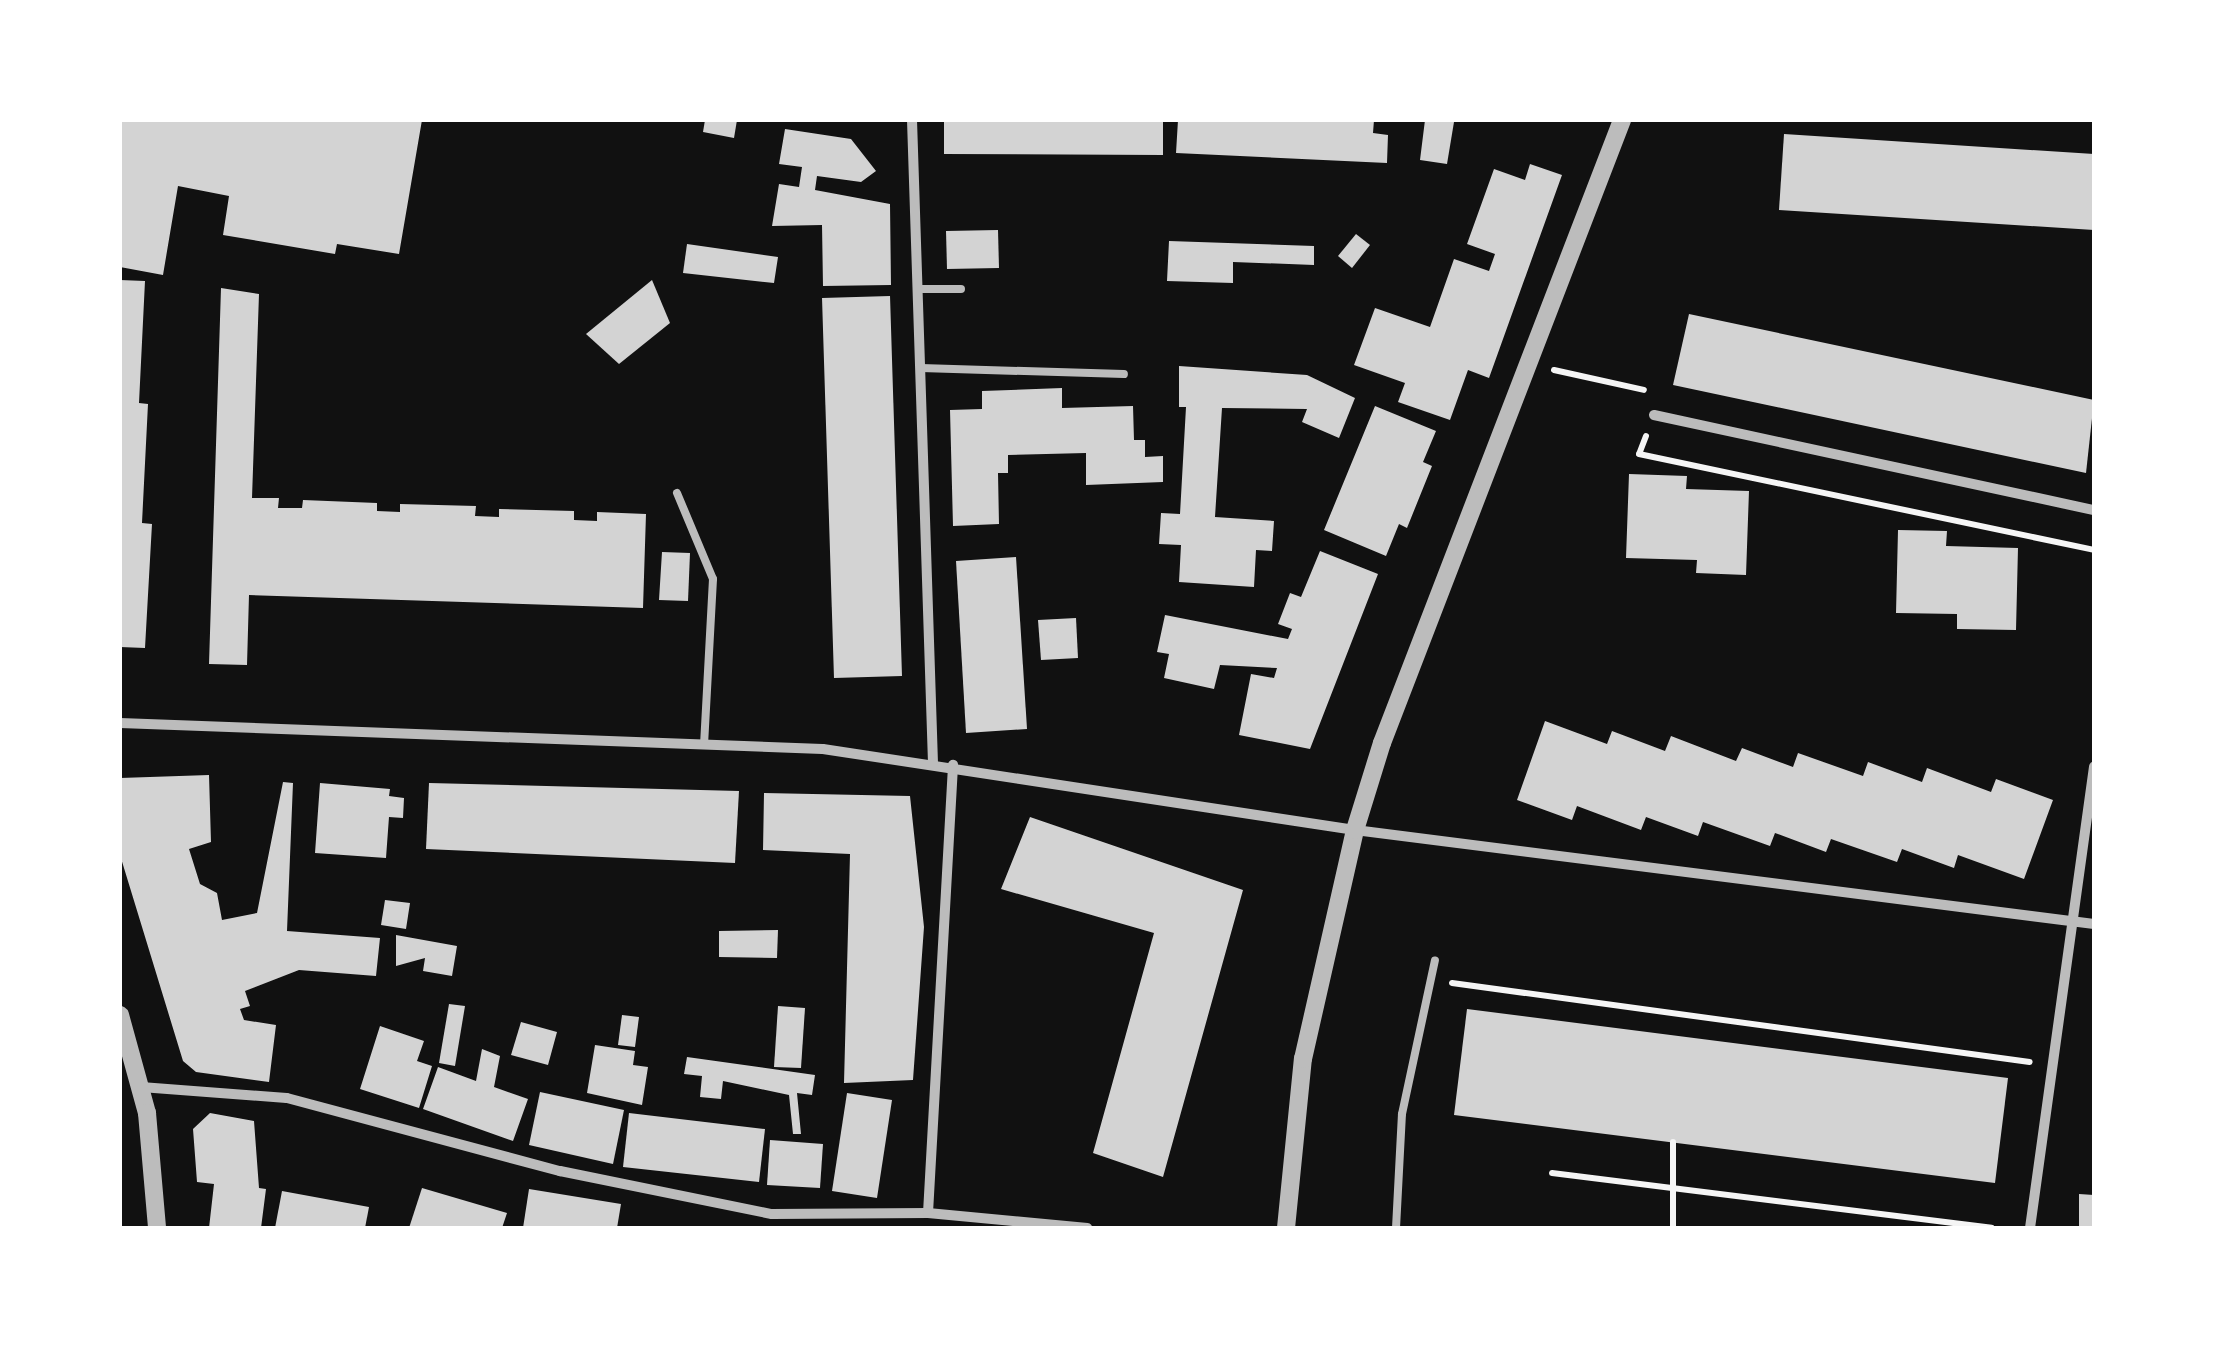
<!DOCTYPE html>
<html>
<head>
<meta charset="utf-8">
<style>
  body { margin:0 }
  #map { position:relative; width:2214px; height:1348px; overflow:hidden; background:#111; font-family:Rubik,sans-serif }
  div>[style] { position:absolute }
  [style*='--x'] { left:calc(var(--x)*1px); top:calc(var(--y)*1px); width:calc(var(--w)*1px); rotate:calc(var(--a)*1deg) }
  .building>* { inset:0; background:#d3d3d3 }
  .path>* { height:6px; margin:-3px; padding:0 3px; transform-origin:3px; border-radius:3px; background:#f5f5f5 }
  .service>* { height:8px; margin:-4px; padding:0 4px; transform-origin:4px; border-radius:4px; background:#bcbcbc }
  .minor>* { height:10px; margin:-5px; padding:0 5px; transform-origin:5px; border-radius:5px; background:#bcbcbc }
  .tertiary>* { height:18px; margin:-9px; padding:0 9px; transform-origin:9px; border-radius:9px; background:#bcbcbc }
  span { translate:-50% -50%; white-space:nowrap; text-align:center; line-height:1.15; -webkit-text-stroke:8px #fff; paint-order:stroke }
  .frame { position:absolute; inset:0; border:122px solid #fff; pointer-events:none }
</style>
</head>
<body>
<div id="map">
  <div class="building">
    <i style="clip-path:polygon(120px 120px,422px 120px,399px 254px,337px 244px,335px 254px,223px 235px,229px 196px,178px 186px,163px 275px,120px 267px)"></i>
    <i style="clip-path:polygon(705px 120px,737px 120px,734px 138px,703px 132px)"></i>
    <i style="clip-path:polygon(944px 120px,1163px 120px,1163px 155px,944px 154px)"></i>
    <i style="clip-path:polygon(1178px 120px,1374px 120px,1373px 133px,1388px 135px,1387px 163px,1176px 153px)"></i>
    <i style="clip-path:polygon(1425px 120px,1454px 122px,1447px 164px,1420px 160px)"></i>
    <i style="clip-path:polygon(785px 129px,851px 139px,876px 171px,861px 182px,817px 176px,815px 190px,890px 204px,891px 285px,823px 286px,822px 225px,772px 226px,779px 184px,799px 187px,802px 167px,779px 164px)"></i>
    <i style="clip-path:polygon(1784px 134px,2094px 154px,2094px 230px,1779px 210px)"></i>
    <i style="clip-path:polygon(1530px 164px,1562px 175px,1489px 378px,1468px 370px,1450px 420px,1398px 402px,1405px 383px,1354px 365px,1375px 308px,1430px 327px,1454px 259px,1489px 271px,1495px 254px,1467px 244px,1494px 169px,1525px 180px)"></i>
    <i style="clip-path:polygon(998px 230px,999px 268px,947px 269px,946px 231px)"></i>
    <i style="clip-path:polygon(1356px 234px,1370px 245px,1352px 268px,1338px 256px)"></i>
    <i style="clip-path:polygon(1169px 241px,1314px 246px,1314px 265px,1233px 262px,1233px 283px,1167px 281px)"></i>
    <i style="clip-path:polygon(687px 244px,778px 257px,774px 283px,683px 273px)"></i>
    <i style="clip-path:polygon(120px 280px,145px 281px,139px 403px,148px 404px,142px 523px,152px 524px,145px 648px,120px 647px)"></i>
    <i style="clip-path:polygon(652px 280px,670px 323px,619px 364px,586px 334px)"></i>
    <i style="clip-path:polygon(221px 288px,259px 294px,252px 498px,279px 498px,278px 508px,302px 508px,303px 500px,377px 503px,377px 511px,400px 512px,400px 504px,476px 506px,475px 516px,499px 517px,499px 509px,574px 511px,574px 520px,597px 521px,597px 512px,646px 514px,643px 608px,249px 595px,247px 665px,209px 664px)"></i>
    <i style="clip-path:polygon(890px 296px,902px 676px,834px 678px,822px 298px)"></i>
    <i style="clip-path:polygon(1689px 314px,2094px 400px,2086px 473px,1673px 385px)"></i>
    <i style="clip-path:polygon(1179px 366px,1307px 375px,1355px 398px,1339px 438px,1302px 422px,1307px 409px,1222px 408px,1215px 517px,1274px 521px,1272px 551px,1256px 550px,1254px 587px,1179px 582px,1181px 545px,1159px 544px,1161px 513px,1180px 514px,1186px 407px,1179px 407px)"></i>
    <i style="clip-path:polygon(1062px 388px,1062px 408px,1133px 406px,1134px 440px,1145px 440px,1145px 457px,1163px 456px,1163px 482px,1086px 485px,1086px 453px,1008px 455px,1008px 473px,998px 473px,999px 524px,953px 526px,950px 410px,982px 409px,982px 391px)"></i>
    <i style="clip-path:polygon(1375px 406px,1436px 431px,1423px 462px,1432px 466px,1407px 528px,1399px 524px,1386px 556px,1324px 530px)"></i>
    <i style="clip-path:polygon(1629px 474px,1687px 476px,1686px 489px,1749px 491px,1746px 575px,1696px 573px,1697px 560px,1626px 558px)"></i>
    <i style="clip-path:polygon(1898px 530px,1947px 531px,1946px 546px,2018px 548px,2016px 630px,1957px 629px,1957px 614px,1896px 613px)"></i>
    <i style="clip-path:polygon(1320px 551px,1378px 574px,1310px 749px,1239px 735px,1251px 674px,1274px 678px,1277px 668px,1220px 665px,1214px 689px,1164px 678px,1169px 654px,1157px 652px,1165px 615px,1288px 639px,1292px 629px,1278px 624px,1290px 593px,1301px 597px)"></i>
    <i style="clip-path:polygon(662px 552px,690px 553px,688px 601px,659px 600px)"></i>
    <i style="clip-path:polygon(1016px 557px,1027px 729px,966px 733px,956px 561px)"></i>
    <i style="clip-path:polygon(1076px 618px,1078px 658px,1041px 660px,1038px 620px)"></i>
    <i style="clip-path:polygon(1545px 721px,1607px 744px,1612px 731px,1665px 751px,1671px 736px,1736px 761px,1742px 748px,1793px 767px,1798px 753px,1863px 776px,1868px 762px,1922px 782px,1927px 768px,1991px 792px,1996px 779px,2053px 800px,2024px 879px,1958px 855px,1954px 868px,1902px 849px,1897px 862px,1831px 839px,1826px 852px,1775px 833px,1770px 846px,1703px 822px,1698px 836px,1646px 817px,1641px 830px,1577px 806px,1572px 820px,1517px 800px)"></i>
    <i style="clip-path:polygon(209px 775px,211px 842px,189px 849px,200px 884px,217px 893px,222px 920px,257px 913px,283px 782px,293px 783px,287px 931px,380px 938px,376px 976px,299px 970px,245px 991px,250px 1006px,240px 1009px,244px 1020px,276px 1025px,269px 1082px,196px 1072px,183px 1061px,120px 855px,120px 778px)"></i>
    <i style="clip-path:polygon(320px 783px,390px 789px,389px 796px,404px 798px,403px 818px,389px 817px,386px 858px,315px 853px)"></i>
    <i style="clip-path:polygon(429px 783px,739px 791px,735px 863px,426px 849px)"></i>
    <i style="clip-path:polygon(764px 793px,910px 796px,924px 927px,913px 1080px,844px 1083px,850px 854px,763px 850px)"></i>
    <i style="clip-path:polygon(1030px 817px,1243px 890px,1163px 1177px,1093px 1153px,1154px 933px,1001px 889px)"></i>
    <i style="clip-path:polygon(385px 900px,410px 903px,406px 929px,381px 925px)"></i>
    <i style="clip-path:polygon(778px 930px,777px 958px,719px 957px,719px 931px)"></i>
    <i style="clip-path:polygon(396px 935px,457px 946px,452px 976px,423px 971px,425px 958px,396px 966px)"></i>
    <i style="clip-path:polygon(449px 1004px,465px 1006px,455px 1066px,439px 1063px)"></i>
    <i style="clip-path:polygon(778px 1006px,805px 1008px,801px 1068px,774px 1067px)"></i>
    <i style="clip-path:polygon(1467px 1009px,2008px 1078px,1995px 1183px,1454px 1115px)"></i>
    <i style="clip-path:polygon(622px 1015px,639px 1017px,635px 1047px,618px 1045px)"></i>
    <i style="clip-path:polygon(521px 1022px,557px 1032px,548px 1065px,511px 1055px)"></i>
    <i style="clip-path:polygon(380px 1026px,424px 1041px,417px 1061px,432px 1066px,419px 1108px,360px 1089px)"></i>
    <i style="clip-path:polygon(595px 1045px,635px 1051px,633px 1065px,648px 1067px,642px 1105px,587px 1093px)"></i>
    <i style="clip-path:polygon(482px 1049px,500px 1056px,494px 1087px,528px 1099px,513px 1141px,423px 1109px,438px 1067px,476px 1081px)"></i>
    <i style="clip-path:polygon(687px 1057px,815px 1075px,812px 1095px,797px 1093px,801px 1134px,793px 1134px,789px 1095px,723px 1081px,721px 1099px,700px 1097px,702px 1076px,684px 1074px)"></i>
    <i style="clip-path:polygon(540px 1092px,624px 1110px,613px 1164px,529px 1145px)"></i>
    <i style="clip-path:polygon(847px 1093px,892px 1100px,877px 1198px,832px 1191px)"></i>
    <i style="clip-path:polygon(210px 1113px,254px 1121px,259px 1188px,266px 1189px,261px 1228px,209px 1228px,214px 1184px,197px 1182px,193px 1129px)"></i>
    <i style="clip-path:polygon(629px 1113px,765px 1129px,759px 1182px,623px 1167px)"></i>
    <i style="clip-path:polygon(770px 1140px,823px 1144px,820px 1188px,767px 1185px)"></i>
    <i style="clip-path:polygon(422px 1188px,507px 1213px,502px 1228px,409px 1228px)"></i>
    <i style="clip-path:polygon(529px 1189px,621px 1204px,617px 1228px,523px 1228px)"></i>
    <i style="clip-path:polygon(282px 1191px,369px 1207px,365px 1228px,275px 1228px)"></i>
    <i style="clip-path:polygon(2079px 1194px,2094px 1195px,2094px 1228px,2079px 1228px)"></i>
  </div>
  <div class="path">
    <i style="--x:1554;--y:370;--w:92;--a:12.5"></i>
    <i style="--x:1646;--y:436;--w:19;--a:111"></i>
    <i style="--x:1639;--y:454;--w:465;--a:11.9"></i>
    <i style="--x:1452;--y:983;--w:583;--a:7.78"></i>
    <i style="--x:1552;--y:1173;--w:443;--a:7.1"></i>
    <i style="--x:1673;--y:1228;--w:86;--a:-90"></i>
  </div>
  <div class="service">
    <i style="--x:919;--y:289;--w:42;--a:0"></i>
    <i style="--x:921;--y:368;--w:203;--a:1.7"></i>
    <i style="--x:677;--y:493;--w:93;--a:67.3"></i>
    <i style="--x:713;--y:579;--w:165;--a:93.1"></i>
    <i style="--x:1396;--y:1228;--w:114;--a:-87"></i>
    <i style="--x:1402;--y:1114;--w:157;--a:-77.9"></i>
  </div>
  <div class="minor">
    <i style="--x:912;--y:120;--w:643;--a:88.13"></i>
    <i style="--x:1654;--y:415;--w:450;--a:12.2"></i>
    <i style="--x:120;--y:723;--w:703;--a:2.12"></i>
    <i style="--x:823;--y:749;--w:538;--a:8.66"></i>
    <i style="--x:1355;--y:830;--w:745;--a:7.25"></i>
    <i style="--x:141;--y:1087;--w:146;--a:4.3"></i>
    <i style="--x:287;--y:1098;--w:283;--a:15"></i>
    <i style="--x:560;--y:1171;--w:216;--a:11.5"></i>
    <i style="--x:772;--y:1214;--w:156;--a:-0.4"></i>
    <i style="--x:928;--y:1213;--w:160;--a:5.4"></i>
    <i style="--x:928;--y:1213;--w:449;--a:-86.8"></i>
    <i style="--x:2030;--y:1228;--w:466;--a:-82.1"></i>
  </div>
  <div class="tertiary">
    <i style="--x:120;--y:1015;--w:102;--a:74.6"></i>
    <i style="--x:147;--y:1113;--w:115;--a:85"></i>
    <i style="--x:1286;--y:1228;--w:170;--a:-84.3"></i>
    <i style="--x:1303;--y:1059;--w:235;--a:-77.2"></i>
    <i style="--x:1355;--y:830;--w:91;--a:-72.8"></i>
    <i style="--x:1382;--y:743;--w:668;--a:-68.93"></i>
  </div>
  <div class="frame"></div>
</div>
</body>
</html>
